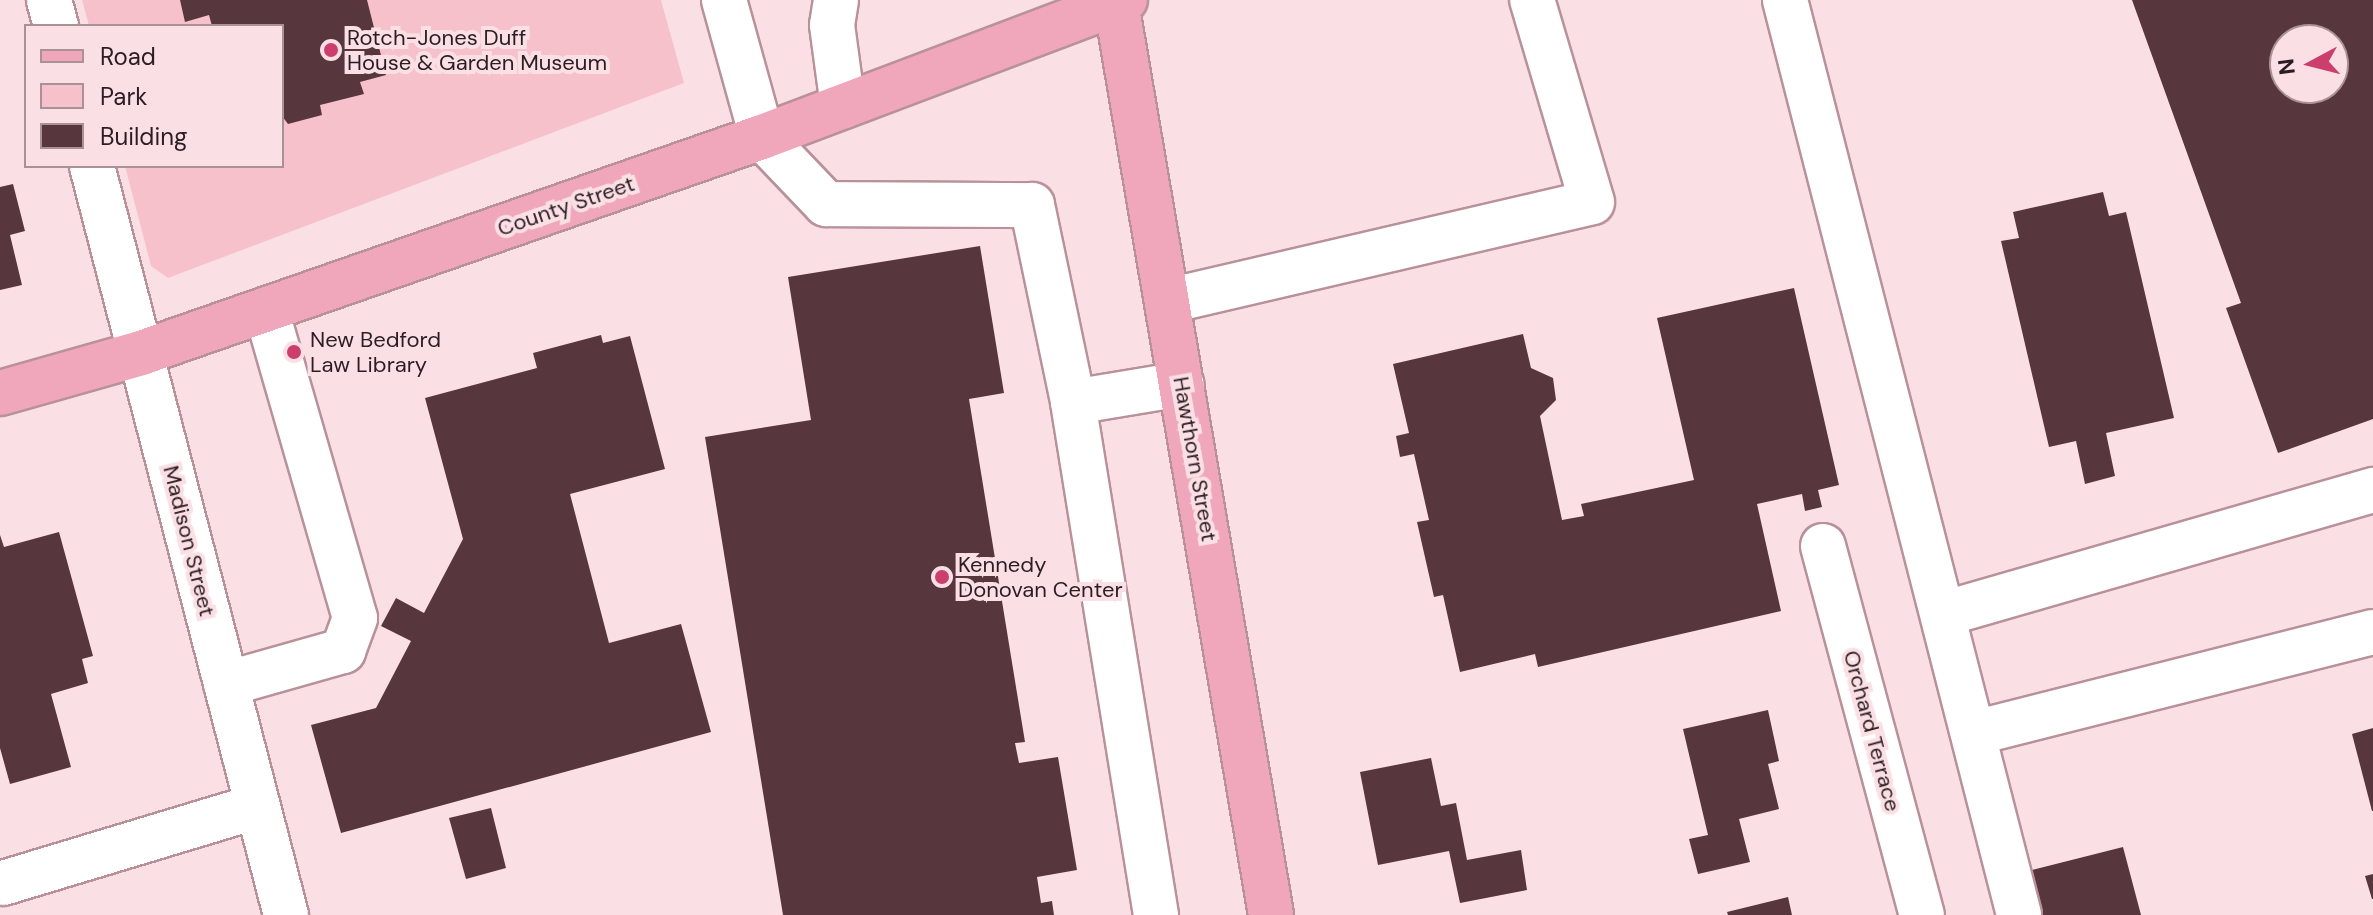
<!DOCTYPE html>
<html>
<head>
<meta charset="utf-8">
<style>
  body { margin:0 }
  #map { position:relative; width:2373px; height:915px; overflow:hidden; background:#fae0e5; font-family:"DM Sans",sans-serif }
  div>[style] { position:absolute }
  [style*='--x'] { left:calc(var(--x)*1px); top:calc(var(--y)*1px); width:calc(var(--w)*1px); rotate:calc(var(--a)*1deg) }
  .green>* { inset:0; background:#f7c1cc }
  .building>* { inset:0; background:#57363d }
  .roads { filter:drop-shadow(2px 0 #b89199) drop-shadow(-2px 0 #b89199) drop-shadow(0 2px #b89199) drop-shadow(0 -2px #b89199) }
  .minor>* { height:44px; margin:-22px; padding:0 22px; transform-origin:22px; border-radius:22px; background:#fff }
  .major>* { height:44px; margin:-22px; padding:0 22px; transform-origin:22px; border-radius:22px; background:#f1a7bb }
  .dots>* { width:22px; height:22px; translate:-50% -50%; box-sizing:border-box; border:4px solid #fae0e5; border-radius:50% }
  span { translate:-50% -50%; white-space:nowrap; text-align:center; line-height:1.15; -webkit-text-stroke:8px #fae0e5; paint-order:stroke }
  .poi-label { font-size:22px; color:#2c1d20 }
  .left { translate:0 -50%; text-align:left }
  .street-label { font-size:22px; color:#2c1d20 }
  .legend { position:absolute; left:24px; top:24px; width:260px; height:144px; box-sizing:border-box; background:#fae0e5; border:2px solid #a89296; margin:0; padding:10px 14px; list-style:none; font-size:24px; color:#2c1d20 }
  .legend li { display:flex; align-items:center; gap:16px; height:40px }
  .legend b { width:40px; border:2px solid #a89296 }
  .north { position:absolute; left:2269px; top:24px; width:80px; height:80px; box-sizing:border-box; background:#fae0e5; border:2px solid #a89296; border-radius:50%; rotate:263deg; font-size:22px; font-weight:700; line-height:32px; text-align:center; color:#2c1d20 }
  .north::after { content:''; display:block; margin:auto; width:28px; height:36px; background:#cc3e6c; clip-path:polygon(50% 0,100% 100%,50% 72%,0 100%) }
</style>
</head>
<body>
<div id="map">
  <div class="green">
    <i style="clip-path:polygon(82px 0,661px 0,684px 83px,168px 278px,151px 266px,125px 166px,282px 166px,282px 26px,89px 26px)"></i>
  </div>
  <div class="building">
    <i style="clip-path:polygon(180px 0,367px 0,386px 75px,360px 82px,364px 94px,320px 105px,322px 115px,288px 124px,282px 116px,282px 26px,212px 26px,209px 15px,185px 22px)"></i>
    <i style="clip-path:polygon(evenodd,2132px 0,2373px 0,2373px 419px,2278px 453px,2226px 308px,2241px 303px,2132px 0,2285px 40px,2333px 40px,2333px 88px,2285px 88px,2285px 40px)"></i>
    <i style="clip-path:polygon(13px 184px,25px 231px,10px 235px,22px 285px,0 290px,0 187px)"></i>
    <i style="clip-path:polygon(2103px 192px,2109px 216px,2126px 212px,2174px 418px,2106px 433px,2115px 476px,2085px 484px,2076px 441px,2049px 447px,2001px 241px,2019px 238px,2013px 212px)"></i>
    <i style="clip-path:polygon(980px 246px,1004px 393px,969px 399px,1025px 742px,1015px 743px,1019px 763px,1058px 757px,1077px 870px,1037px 877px,1041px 903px,1052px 901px,1054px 915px,783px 915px,705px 437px,811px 420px,788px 277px)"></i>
    <i style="clip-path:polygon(1794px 288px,1839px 485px,1818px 490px,1822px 507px,1805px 511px,1802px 494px,1757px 504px,1781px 611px,1538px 667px,1535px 654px,1460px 672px,1443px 595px,1434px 597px,1417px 522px,1429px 520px,1414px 454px,1400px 457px,1396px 436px,1409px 433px,1393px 364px,1523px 334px,1531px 368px,1553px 378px,1556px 400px,1540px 416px,1562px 520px,1584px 516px,1581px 504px,1694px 480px,1657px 318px)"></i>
    <i style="clip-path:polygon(601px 335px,603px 343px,630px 336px,665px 469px,570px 494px,609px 643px,681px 624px,711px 732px,341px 833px,311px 725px,376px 708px,411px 641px,381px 626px,396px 598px,424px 613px,463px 539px,425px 398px,537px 368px,533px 353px)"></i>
    <i style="clip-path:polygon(59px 532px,93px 656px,82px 659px,88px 683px,51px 694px,71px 767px,10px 784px,0 748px,0 535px,4px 547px)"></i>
    <i style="clip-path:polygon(1768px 710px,1779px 761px,1768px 764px,1779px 809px,1739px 819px,1750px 862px,1698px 874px,1689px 839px,1708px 835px,1683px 729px)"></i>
    <i style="clip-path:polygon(2373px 728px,2373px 811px,2372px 811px,2352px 734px)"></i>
    <i style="clip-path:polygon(1431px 758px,1441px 806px,1456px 803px,1467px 860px,1521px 850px,1527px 890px,1460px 903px,1449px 851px,1378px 865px,1360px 772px)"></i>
    <i style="clip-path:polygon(491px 808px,506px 868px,466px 879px,449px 818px)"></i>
    <i style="clip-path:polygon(2123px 847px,2141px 915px,2031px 915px,2020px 873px)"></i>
    <i style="clip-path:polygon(2373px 874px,2373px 899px,2372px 899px,2365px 876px)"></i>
    <i style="clip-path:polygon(1788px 897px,1792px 915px,1728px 915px,1727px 912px)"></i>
  </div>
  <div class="roads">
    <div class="minor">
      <i style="--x:49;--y:0;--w:27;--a:75"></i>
      <i style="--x:724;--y:0;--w:142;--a:74.5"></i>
      <i style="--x:762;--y:137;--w:93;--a:46.3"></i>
      <i style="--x:826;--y:204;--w:206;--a:0.3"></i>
      <i style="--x:1032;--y:205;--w:201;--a:78.2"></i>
      <i style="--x:1073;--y:402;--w:520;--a:80.81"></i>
      <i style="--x:836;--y:0;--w:25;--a:99"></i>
      <i style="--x:832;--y:25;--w:82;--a:82.3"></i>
      <i style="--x:1785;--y:0;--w:944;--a:75.65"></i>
      <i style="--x:92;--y:166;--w:774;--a:75.48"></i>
      <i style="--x:1168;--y:301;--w:435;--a:-13.1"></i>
      <i style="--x:1592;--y:202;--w:211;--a:-106.5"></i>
      <i style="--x:1073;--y:402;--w:110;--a:-9.4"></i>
      <i style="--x:1823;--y:546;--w:382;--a:75"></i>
      <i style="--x:1943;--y:614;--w:448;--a:-16.1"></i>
      <i style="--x:226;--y:684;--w:122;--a:-15.8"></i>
      <i style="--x:343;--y:651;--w:35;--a:-70"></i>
      <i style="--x:355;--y:618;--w:321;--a:-106.1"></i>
      <i style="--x:1974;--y:733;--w:412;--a:-14.2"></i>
      <i style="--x:3;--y:883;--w:266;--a:-16.8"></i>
    </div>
    <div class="major">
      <i style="--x:1116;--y:3;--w:925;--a:80.35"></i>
      <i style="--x:0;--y:393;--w:147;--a:-15.8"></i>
      <i style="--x:141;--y:353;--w:657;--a:-19.18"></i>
      <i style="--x:762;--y:137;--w:388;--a:-20.7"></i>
    </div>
  </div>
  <div class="dots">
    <i style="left:331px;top:50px;background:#cc3e6c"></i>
    <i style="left:294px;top:352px;background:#cc3e6c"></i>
    <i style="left:942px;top:577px;background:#cc3e6c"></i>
  </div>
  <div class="poi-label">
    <span class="left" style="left:347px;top:50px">Rotch-Jones Duff<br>House &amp; Garden Museum</span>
    <span class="left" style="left:310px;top:352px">New Bedford<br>Law Library</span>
    <span class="left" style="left:958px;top:577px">Kennedy<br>Donovan Center</span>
  </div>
  <div class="street-label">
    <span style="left:566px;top:206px;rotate:-19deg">County Street</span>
    <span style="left:1195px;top:459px;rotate:80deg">Hawthorn Street</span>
    <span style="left:189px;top:541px;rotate:76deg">Madison Street</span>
    <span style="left:1872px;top:731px;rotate:75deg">Orchard Terrace</span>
  </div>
  <ul class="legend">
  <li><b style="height:10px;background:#f1a7bb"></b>Road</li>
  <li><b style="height:22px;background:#f7c1cc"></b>Park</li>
  <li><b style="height:22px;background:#57363d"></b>Building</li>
  </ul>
  <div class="north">N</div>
</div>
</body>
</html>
